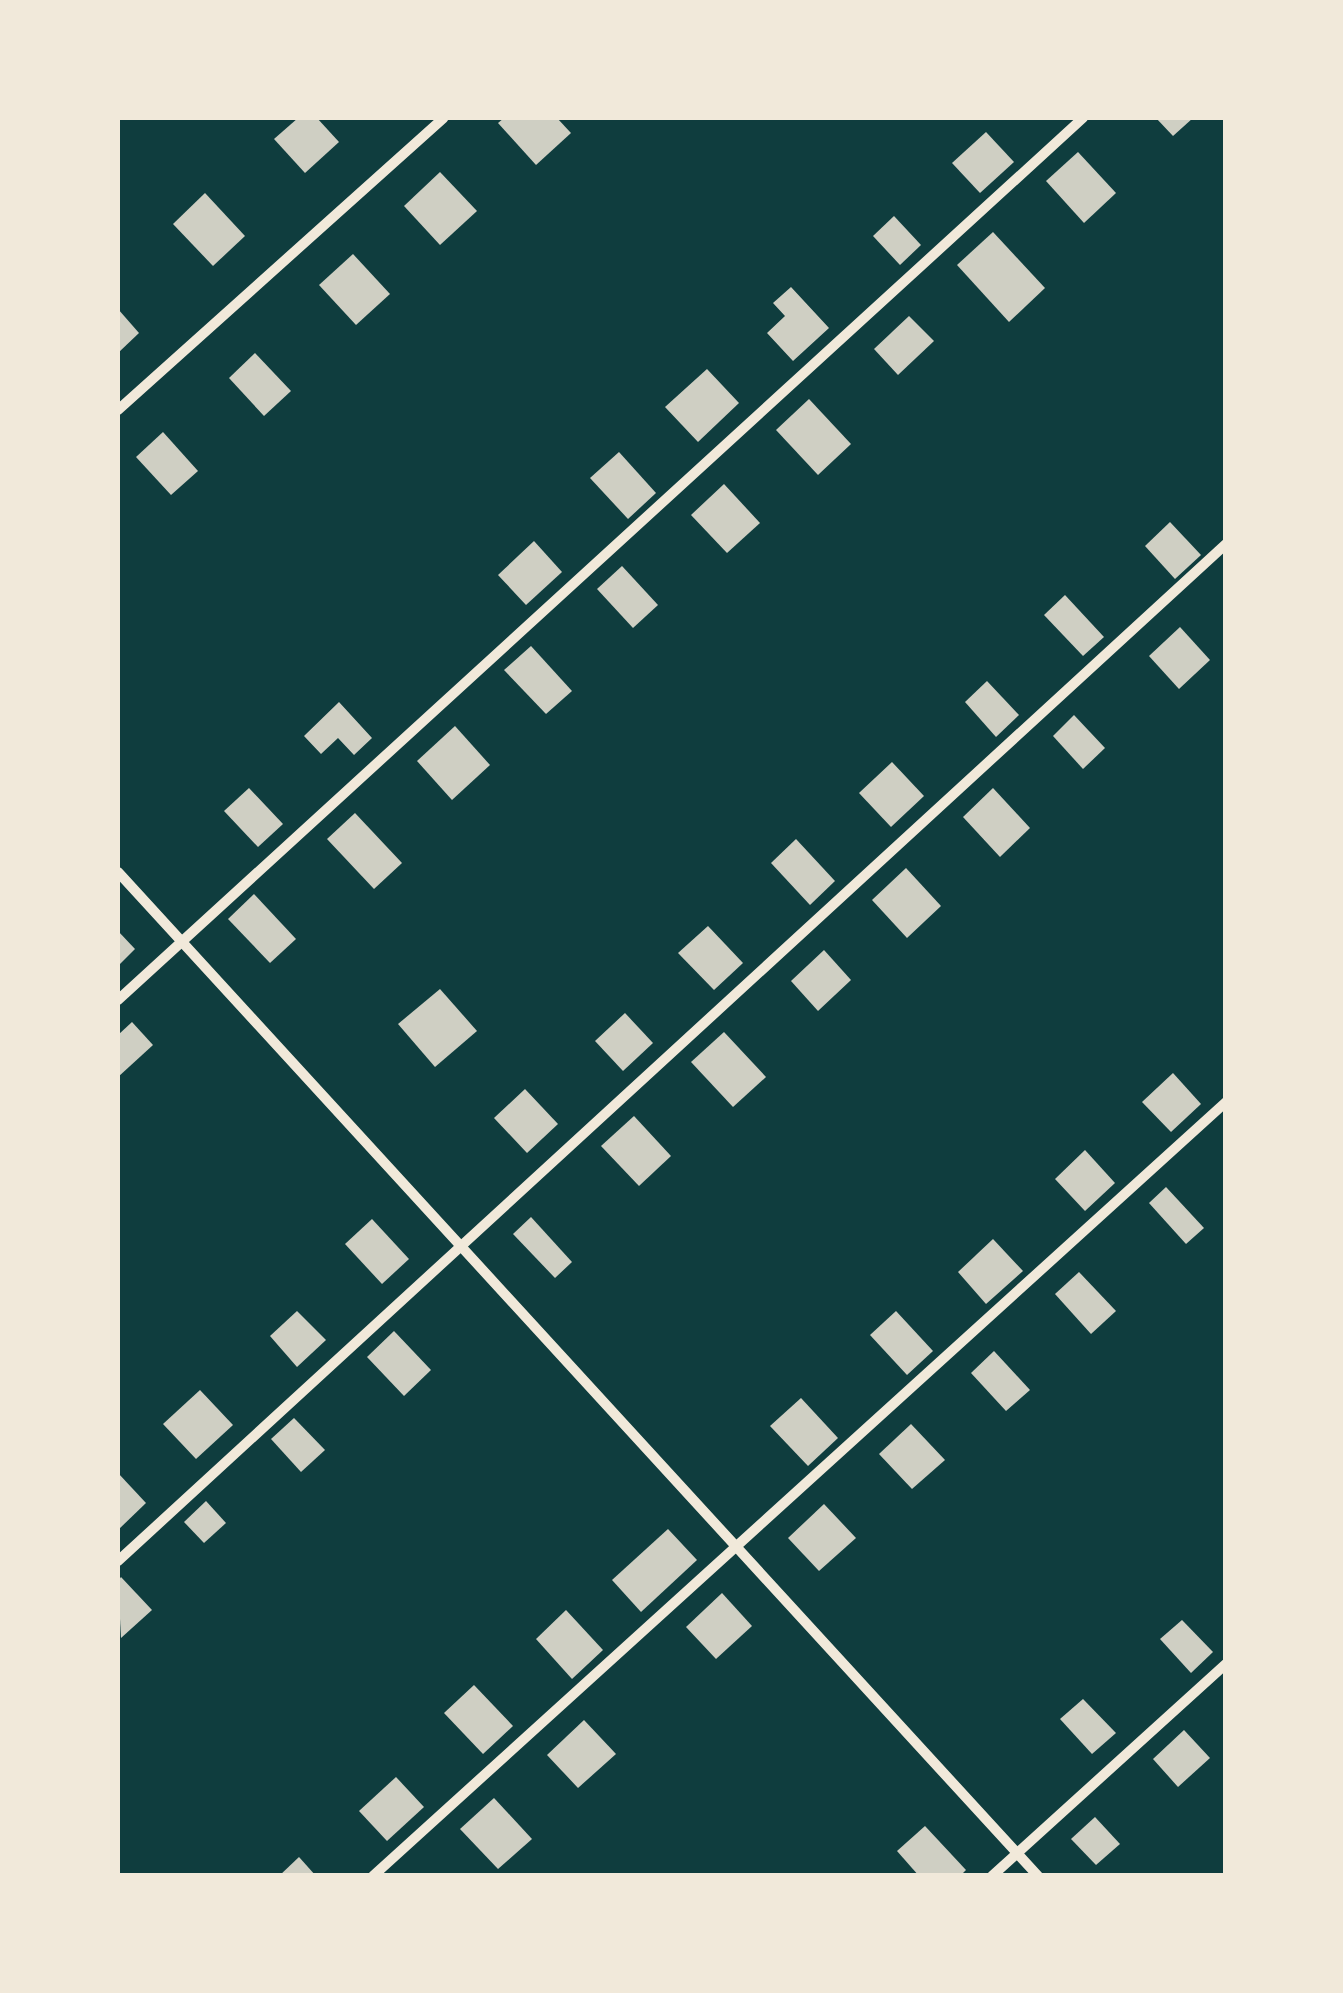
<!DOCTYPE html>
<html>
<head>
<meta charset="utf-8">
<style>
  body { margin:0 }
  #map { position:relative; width:1343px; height:1993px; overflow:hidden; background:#0f3d3e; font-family:Ubuntu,sans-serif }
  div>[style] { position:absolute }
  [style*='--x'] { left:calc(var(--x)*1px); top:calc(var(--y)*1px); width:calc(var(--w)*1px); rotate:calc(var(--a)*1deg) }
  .building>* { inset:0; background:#cfcfc3 }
  .minor>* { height:10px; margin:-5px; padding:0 5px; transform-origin:5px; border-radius:5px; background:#f1e9da }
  span { translate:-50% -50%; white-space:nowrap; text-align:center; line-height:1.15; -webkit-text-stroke:10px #f1e9da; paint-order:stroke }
  .frame { position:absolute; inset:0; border:120px solid #f1e9da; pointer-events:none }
</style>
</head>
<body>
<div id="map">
  <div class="building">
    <i style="clip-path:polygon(298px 118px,317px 118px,339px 142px,305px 173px,274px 139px)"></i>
    <i style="clip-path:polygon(504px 118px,557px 118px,571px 133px,536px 165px,498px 123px)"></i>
    <i style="clip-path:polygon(1156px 118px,1193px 118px,1173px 136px)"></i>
    <i style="clip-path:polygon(986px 132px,1014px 162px,980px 193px,952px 163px)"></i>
    <i style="clip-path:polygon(1078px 152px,1116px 193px,1084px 223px,1046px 181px)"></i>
    <i style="clip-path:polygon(440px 172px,477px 211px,440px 245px,404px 206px)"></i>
    <i style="clip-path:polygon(205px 193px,245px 236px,213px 266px,173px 224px)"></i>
    <i style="clip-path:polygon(894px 216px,921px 245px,900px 265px,873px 236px)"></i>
    <i style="clip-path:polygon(993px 232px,1045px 288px,1009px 322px,957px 265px)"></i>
    <i style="clip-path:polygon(353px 254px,390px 294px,356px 325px,319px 285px)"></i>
    <i style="clip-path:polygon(791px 287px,829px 328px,793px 361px,767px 333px,785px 316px,773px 303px)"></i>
    <i style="clip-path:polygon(118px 309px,139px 333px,118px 353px)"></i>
    <i style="clip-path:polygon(909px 316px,934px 341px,898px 375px,874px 349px)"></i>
    <i style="clip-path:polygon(255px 353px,291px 391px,264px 416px,229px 378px)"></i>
    <i style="clip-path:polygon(707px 369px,739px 403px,698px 442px,665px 407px)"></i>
    <i style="clip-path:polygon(809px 399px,851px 444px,818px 475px,776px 430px)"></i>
    <i style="clip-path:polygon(163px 432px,198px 471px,171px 495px,136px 457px)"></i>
    <i style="clip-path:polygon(619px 452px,656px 493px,628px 519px,590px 478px)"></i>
    <i style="clip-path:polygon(724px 484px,760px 523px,727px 553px,691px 515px)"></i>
    <i style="clip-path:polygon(1170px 522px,1201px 555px,1175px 579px,1145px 546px)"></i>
    <i style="clip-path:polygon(534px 541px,562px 572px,526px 605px,498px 575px)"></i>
    <i style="clip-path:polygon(622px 566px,658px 605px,633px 628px,597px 589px)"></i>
    <i style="clip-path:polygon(1065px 595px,1104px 637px,1083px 656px,1044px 615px)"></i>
    <i style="clip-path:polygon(1180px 627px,1210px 660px,1179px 689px,1149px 656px)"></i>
    <i style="clip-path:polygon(531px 646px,572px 691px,546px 714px,504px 670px)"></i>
    <i style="clip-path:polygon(987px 681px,1019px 715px,996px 737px,965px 702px)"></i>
    <i style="clip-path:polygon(339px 702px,372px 738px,354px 755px,338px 738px,321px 754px,304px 736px)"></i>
    <i style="clip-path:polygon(1074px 715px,1105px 748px,1083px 769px,1053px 736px)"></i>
    <i style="clip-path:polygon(455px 726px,490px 765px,452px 800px,417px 761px)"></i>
    <i style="clip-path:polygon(892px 762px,924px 796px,891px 827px,859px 793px)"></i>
    <i style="clip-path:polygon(249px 788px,283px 824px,258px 847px,224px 811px)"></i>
    <i style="clip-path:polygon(993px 788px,1030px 828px,1000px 857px,963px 817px)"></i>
    <i style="clip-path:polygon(355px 813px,402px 863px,374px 889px,327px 839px)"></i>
    <i style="clip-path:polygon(796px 839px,835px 881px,810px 905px,771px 863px)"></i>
    <i style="clip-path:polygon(906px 868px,941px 906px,907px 938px,872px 900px)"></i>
    <i style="clip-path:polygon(254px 894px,296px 939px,270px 963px,228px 919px)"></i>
    <i style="clip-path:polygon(708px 926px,743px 963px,714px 990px,678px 953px)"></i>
    <i style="clip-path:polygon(118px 931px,135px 949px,118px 966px)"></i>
    <i style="clip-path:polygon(824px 950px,851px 980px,818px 1011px,791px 981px)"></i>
    <i style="clip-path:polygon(440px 989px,477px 1031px,435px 1067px,398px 1024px)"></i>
    <i style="clip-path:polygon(625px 1013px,653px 1043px,623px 1071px,595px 1041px)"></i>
    <i style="clip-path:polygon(132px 1022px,153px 1045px,118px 1077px,118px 1035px)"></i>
    <i style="clip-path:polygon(724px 1032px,766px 1077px,733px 1107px,691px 1062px)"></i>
    <i style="clip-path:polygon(1173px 1073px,1201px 1104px,1171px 1132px,1142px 1102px)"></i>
    <i style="clip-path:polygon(525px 1089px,558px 1124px,527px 1153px,494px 1118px)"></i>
    <i style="clip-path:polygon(634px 1116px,671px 1156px,639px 1186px,601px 1146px)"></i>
    <i style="clip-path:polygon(1085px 1150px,1115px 1183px,1085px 1211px,1055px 1179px)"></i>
    <i style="clip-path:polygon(1166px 1187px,1204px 1228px,1186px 1244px,1149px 1203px)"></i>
    <i style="clip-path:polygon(531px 1217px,572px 1262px,555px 1278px,513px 1234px)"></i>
    <i style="clip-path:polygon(372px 1219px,409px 1259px,382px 1284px,345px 1244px)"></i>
    <i style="clip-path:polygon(993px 1239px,1023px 1271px,986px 1304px,958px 1272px)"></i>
    <i style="clip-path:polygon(1079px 1272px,1116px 1311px,1091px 1334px,1055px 1294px)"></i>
    <i style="clip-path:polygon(297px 1311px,326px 1340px,297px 1367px,270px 1336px)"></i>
    <i style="clip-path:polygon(896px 1311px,933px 1351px,907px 1375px,870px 1335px)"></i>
    <i style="clip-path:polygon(394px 1331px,431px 1370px,404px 1396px,367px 1357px)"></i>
    <i style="clip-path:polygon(994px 1351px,1030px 1390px,1006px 1411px,971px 1373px)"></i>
    <i style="clip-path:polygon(200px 1390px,233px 1425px,196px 1459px,163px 1424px)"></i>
    <i style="clip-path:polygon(801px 1398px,838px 1438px,808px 1466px,770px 1426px)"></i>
    <i style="clip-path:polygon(294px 1418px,325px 1450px,301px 1472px,271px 1439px)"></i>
    <i style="clip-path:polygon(911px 1424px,945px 1460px,912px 1489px,879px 1454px)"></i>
    <i style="clip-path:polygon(118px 1473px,146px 1503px,118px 1530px)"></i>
    <i style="clip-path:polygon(206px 1501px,226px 1523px,204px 1543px,184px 1522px)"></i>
    <i style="clip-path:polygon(824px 1504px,856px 1538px,819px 1571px,788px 1538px)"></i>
    <i style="clip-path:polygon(668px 1529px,697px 1560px,641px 1612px,612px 1580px)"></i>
    <i style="clip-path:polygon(121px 1577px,152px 1610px,121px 1638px,118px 1581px)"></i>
    <i style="clip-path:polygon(722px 1593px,752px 1626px,716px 1659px,686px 1627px)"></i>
    <i style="clip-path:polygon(566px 1610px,603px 1650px,572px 1679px,536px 1639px)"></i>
    <i style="clip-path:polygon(1182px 1620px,1213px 1652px,1191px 1673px,1160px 1639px)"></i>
    <i style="clip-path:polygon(474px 1685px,513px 1726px,483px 1754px,444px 1713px)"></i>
    <i style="clip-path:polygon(1083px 1699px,1116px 1733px,1092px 1754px,1060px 1719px)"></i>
    <i style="clip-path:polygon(584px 1720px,616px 1754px,578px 1788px,547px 1755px)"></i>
    <i style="clip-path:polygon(1184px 1730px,1210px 1758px,1178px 1787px,1153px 1759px)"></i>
    <i style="clip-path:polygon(396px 1777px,424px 1807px,387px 1841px,359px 1811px)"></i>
    <i style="clip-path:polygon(494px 1798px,532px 1839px,498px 1869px,460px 1829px)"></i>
    <i style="clip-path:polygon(1095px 1817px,1120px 1844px,1096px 1865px,1071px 1839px)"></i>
    <i style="clip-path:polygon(925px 1826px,966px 1870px,960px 1876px,919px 1876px,897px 1851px)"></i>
    <i style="clip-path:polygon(299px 1857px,316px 1876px,279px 1876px)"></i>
  </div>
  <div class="minor">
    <i style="--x:118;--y:410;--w:437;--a:-41.9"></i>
    <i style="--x:118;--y:872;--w:1362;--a:47.5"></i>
    <i style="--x:118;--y:1000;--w:1307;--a:-42.43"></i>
    <i style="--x:118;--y:1561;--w:1504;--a:-42.55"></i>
    <i style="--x:373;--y:1876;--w:1152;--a:-42.22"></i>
    <i style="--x:992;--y:1876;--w:316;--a:-42.2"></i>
  </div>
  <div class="frame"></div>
</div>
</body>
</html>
